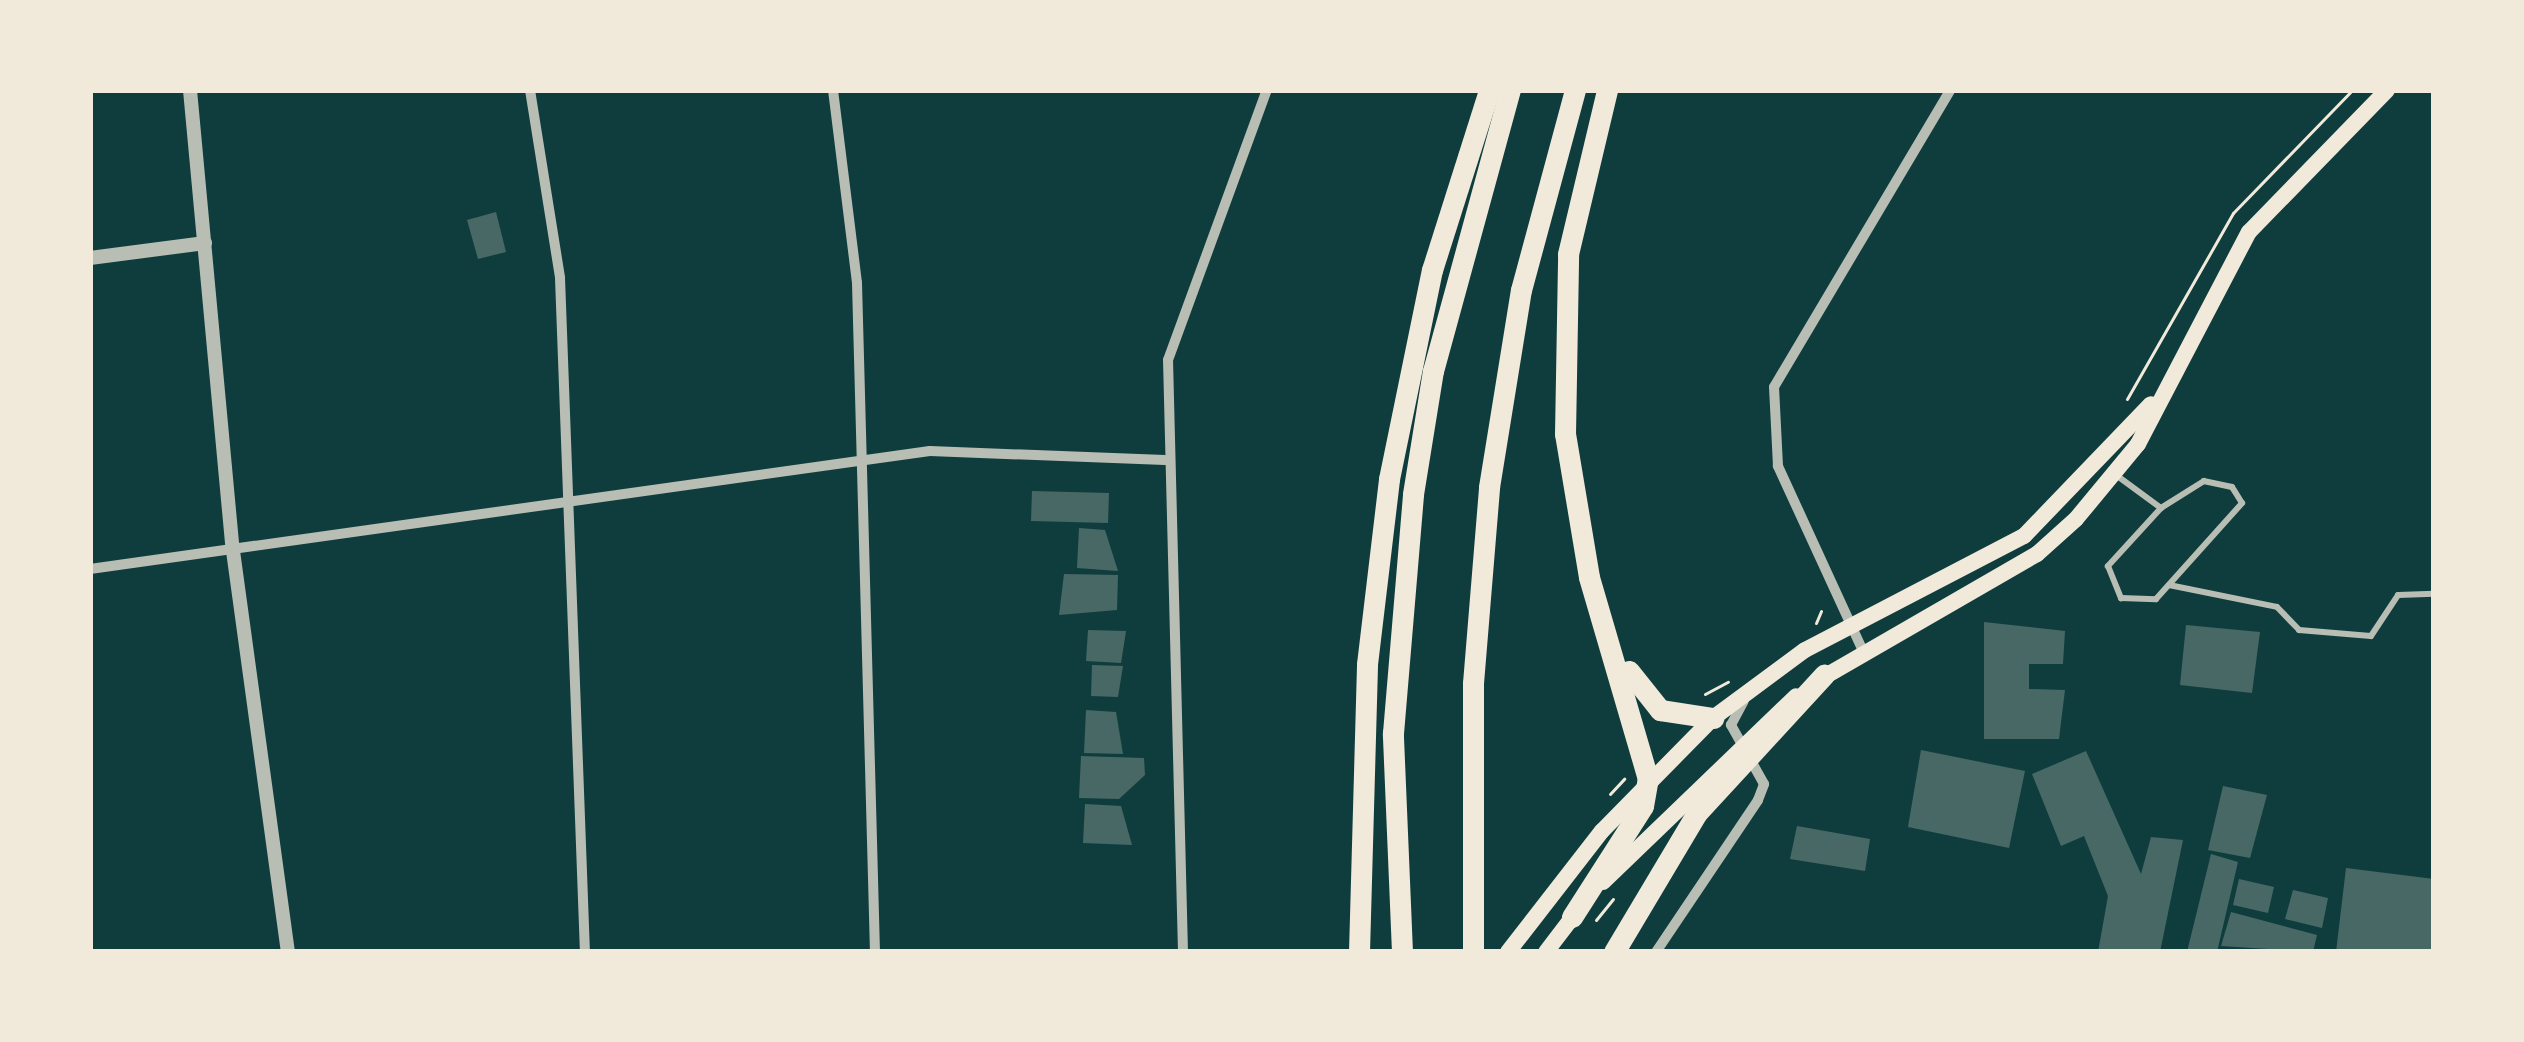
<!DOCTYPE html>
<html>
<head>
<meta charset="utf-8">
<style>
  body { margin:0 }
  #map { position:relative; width:2524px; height:1042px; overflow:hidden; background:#0f3d3e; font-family:Roboto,sans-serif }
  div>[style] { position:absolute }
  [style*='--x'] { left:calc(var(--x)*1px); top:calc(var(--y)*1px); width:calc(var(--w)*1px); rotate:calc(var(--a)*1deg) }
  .building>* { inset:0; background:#486865 }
  .path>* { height:3px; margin:-1.5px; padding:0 1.5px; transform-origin:1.5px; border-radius:1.5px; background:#f1e9da }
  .service>* { height:6px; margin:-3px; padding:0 3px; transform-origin:3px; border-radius:3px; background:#b8beb3 }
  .minor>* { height:10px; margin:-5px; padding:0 5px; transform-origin:5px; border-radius:5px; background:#b8beb3 }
  .tertiary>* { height:14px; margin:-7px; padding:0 7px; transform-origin:7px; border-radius:7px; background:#b8beb3 }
  .primary>* { height:16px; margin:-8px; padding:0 8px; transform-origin:8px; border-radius:8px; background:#f1e9da }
  .motorway>* { height:21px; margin:-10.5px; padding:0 10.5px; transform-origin:10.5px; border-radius:10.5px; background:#f1e9da }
  span { translate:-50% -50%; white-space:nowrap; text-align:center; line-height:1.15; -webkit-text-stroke:12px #f1e9da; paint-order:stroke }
  .frame { position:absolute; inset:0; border:93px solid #f1e9da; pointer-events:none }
</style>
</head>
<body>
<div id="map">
  <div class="building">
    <i style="clip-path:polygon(496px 212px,506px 252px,478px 259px,467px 220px)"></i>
    <i style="clip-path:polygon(1032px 491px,1109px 493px,1108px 523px,1031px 521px)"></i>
    <i style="clip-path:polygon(1079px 528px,1105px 530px,1118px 571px,1077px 568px)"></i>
    <i style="clip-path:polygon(1064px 574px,1118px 575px,1117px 610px,1059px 615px)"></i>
    <i style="clip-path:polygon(1984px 622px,2065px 631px,2063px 664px,2029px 664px,2029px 689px,2065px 690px,2059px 739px,1984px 739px)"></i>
    <i style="clip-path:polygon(2186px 625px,2260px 632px,2252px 693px,2180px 685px)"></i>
    <i style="clip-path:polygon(1088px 630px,1126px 631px,1121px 663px,1086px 661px)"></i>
    <i style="clip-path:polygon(1092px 665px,1123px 666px,1118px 697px,1091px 696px)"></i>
    <i style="clip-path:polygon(1086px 710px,1116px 712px,1123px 754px,1084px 753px)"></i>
    <i style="clip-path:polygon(1921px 750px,2025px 771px,2009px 848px,1908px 827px)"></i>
    <i style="clip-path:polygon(2086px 751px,2141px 874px,2151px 837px,2183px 840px,2160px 952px,2098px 952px,2108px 896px,2084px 836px,2061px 846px,2032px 774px)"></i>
    <i style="clip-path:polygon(1081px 756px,1144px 758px,1145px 775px,1119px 799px,1079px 798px)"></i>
    <i style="clip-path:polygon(2223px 786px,2267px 795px,2250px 858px,2208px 850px)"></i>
    <i style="clip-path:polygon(1085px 804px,1121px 806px,1132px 845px,1083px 843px)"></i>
    <i style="clip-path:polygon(1797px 826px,1870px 839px,1865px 871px,1790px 859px)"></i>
    <i style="clip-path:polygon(2211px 854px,2238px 862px,2217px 952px,2187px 952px)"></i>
    <i style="clip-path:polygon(2346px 868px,2434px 879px,2434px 952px,2336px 952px)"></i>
    <i style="clip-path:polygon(2239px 879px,2274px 887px,2268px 913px,2233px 905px)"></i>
    <i style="clip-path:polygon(2293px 890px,2328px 898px,2322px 928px,2285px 919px)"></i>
    <i style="clip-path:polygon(2231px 912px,2317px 935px,2313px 952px,2221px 946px)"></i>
  </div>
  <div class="path">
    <i style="--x:2127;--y:399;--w:214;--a:-60.3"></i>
    <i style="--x:2233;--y:213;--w:171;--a:-45.9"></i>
    <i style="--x:1816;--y:623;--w:13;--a:-67"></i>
    <i style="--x:1705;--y:694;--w:26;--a:-28"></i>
    <i style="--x:1610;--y:794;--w:21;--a:-47"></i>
    <i style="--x:1596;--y:920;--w:27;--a:-51"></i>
  </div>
  <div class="service">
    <i style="--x:2116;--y:475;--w:56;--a:36.3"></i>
    <i style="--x:2161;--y:508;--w:79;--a:132.4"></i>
    <i style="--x:2108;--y:566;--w:35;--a:68"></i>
    <i style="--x:2121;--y:598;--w:35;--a:2"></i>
    <i style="--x:2156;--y:599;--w:129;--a:-48.1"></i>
    <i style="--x:2242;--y:503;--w:19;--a:-122"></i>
    <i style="--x:2232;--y:487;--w:29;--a:-168"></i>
    <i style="--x:2204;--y:481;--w:51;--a:147.9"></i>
    <i style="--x:2169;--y:585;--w:110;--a:11.5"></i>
    <i style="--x:2277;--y:607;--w:32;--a:46"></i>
    <i style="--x:2299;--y:630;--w:72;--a:4.8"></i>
    <i style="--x:2371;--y:636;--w:49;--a:-56.6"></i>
    <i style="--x:2398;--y:595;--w:36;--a:-2"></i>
  </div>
  <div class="minor">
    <i style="--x:530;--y:90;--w:190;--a:80.9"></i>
    <i style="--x:560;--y:278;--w:674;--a:87.88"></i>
    <i style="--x:833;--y:90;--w:194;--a:82.9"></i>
    <i style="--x:857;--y:283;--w:669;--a:88.46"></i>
    <i style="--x:90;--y:569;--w:848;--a:-8"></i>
    <i style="--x:930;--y:451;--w:235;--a:2.2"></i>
    <i style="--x:1863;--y:651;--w:204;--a:-114.7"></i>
    <i style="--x:1778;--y:466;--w:79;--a:-92.9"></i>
    <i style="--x:1774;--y:387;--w:345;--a:-59.3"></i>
    <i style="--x:1183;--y:952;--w:592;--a:-91.45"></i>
    <i style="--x:1168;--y:360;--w:288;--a:-69.9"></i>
    <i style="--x:1656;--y:952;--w:183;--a:-56.1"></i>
    <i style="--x:1758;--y:800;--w:17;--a:-69"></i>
    <i style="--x:1764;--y:784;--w:68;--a:-119.2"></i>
    <i style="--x:1731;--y:725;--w:27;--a:-62"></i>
  </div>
  <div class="tertiary">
    <i style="--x:190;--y:90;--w:463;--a:84.7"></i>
    <i style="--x:233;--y:551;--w:405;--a:82.2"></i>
    <i style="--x:90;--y:258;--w:116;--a:-7.4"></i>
  </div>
  <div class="primary">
    <i style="--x:1817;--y:681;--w:254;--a:-30"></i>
    <i style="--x:2037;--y:554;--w:52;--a:-41.9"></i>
    <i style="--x:2076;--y:519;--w:97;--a:-50.4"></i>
    <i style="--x:2138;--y:444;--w:239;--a:-62.4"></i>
    <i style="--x:2249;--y:232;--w:198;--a:-45.8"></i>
    <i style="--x:1603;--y:882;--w:268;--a:-43.9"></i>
    <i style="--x:1508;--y:952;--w:153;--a:-52.2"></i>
    <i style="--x:1602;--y:831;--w:158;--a:-45.5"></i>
    <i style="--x:1713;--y:718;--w:114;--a:-36.5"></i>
    <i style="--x:1805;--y:650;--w:247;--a:-27.5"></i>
    <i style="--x:2024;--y:536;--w:183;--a:-46.1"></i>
    <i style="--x:1546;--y:952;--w:53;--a:-52.7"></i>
  </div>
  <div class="motorway">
    <i style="--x:1629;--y:671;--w:50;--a:51.5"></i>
    <i style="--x:1660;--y:710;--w:54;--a:8.6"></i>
    <i style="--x:1572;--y:917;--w:132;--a:-57.4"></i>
    <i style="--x:1643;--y:806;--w:27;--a:-80"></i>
    <i style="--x:1648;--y:779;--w:210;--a:-106.3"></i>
    <i style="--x:1589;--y:577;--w:145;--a:-99.5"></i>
    <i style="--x:1565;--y:434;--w:180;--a:-89"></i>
    <i style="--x:1568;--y:254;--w:169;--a:-76.6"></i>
    <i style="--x:1359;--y:952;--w:288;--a:-88.4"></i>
    <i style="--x:1367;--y:664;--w:186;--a:-83.2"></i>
    <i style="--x:1389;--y:479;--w:213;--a:-78.4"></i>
    <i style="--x:1432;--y:270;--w:189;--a:-72.4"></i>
    <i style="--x:1402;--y:952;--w:219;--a:-92.4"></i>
    <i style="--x:1393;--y:733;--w:240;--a:-85.2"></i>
    <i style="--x:1413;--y:494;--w:125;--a:-80.8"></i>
    <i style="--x:1433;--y:371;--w:291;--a:-74.7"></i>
    <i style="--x:1473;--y:952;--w:269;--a:-90"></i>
    <i style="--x:1473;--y:683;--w:197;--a:-85.3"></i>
    <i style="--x:1489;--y:487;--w:200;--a:-80.8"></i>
    <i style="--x:1521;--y:290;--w:207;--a:-74.9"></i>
    <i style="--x:1614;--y:952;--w:162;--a:-59.2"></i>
    <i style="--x:1697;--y:813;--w:188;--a:-47.4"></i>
  </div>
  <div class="frame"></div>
</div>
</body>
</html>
